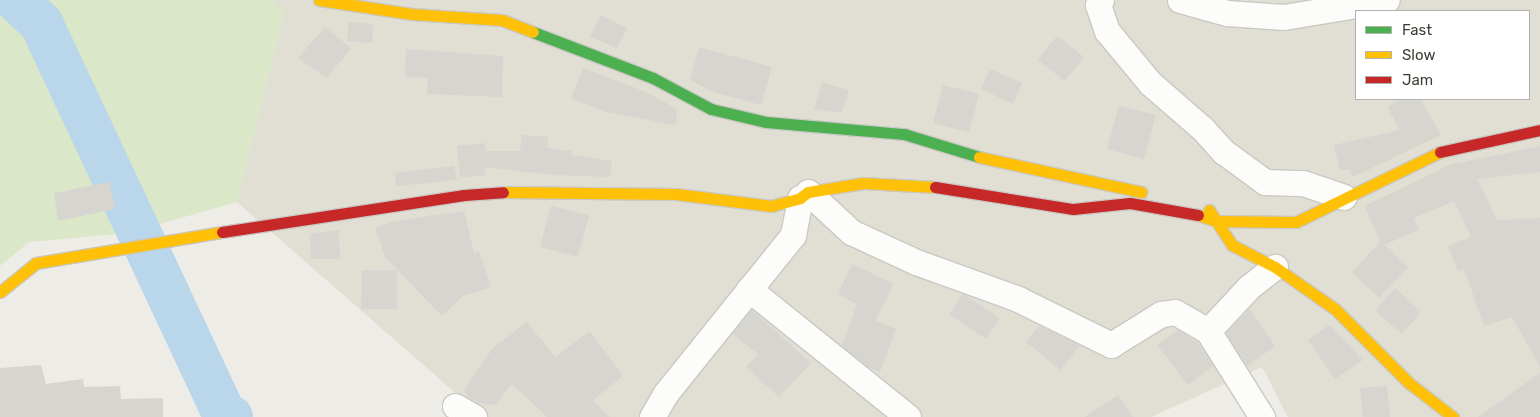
<!DOCTYPE html>
<html>
<head>
<meta charset="utf-8">
<style>
  body { margin:0 }
  #map { position:relative; width:1540px; height:417px; overflow:hidden; background:#eeece7; font-family:Rubik,sans-serif }
  div>[style] { position:absolute }
  [style*='--x'] { left:calc(var(--x)*1px); top:calc(var(--y)*1px); width:calc(var(--w)*1px); rotate:calc(var(--a)*1deg) }
  .residential>* { inset:0; background:#e1ded4 }
  .green>* { inset:0; background:#dae7c8 }
  .river>* { height:44px; margin:-22px; padding:0 22px; transform-origin:22px; border-radius:22px; background:#bad6ea }
  .building>* { inset:0; background:#d7d5d0 }
  .roads { filter:drop-shadow(1px 0 #cac8c3) drop-shadow(-1px 0 #cac8c3) drop-shadow(0 1px #cac8c3) drop-shadow(0 -1px #cac8c3) }
  .street>* { height:25px; margin:-12.5px; padding:0 12.5px; transform-origin:12.5px; border-radius:12.5px; background:#fcfcfb }
  .fast>* { height:11px; margin:-5.5px; padding:0 5.5px; transform-origin:5.5px; border-radius:5.5px; background:#4caf50 }
  .slow>* { height:11px; margin:-5.5px; padding:0 5.5px; transform-origin:5.5px; border-radius:5.5px; background:#ffc107 }
  .jam>* { height:11px; margin:-5.5px; padding:0 5.5px; transform-origin:5.5px; border-radius:5.5px; background:#c62828 }
  span { translate:-50% -50%; white-space:nowrap; text-align:center; line-height:1.15; -webkit-text-stroke:4px #fff; paint-order:stroke }
  .legend { position:absolute; left:1355px; top:10px; width:175px; height:90px; box-sizing:border-box; background:#fff; border:1px solid #b3b1ae; margin:0; padding:6px 9px; list-style:none; font-size:15px; color:#423d34 }
  .legend li { display:flex; align-items:center; gap:10px; height:25px }
  .legend b { width:25px; border:1px solid #b3b1ae }
</style>
</head>
<body>
<div id="map">
  <div class="residential">
    <i style="clip-path:polygon(evenodd,271px 0,1540px 0,1540px 417px,1288px 417px,1262px 367px,1151px 417px,483px 417px,237px 202px,284px 13px,271px 0,1356px 11px,1529px 11px,1529px 99px,1356px 99px,1356px 11px)"></i>
  </div>
  <div class="green">
    <i style="clip-path:polygon(0 0,271px 0,284px 13px,237px 202px,128px 233px,29px 242px,0 266px)"></i>
  </div>
  <div class="river">
    <i style="--x:16;--y:0;--w:34;--a:43"></i>
    <i style="--x:41;--y:23;--w:431;--a:64.9"></i>
    <i style="--x:224;--y:413;--w:8;--a:30"></i>
  </div>
  <div class="building">
    <i style="clip-path:polygon(601px 15px,627px 28px,617px 48px,590px 37px)"></i>
    <i style="clip-path:polygon(349px 22px,373px 24px,372px 43px,347px 41px)"></i>
    <i style="clip-path:polygon(325px 27px,351px 48px,327px 78px,298px 58px)"></i>
    <i style="clip-path:polygon(1057px 36px,1084px 57px,1065px 81px,1038px 60px)"></i>
    <i style="clip-path:polygon(699px 47px,772px 67px,761px 105px,713px 92px,690px 80px)"></i>
    <i style="clip-path:polygon(406px 49px,503px 56px,502px 97px,427px 94px,428px 78px,405px 77px)"></i>
    <i style="clip-path:polygon(583px 68px,646px 92px,677px 109px,676px 125px,606px 112px,571px 98px)"></i>
    <i style="clip-path:polygon(990px 69px,1022px 83px,1013px 104px,981px 89px)"></i>
    <i style="clip-path:polygon(822px 82px,849px 90px,842px 113px,814px 109px)"></i>
    <i style="clip-path:polygon(943px 85px,979px 94px,969px 132px,933px 123px)"></i>
    <i style="clip-path:polygon(1402px 99px,1421px 99px,1441px 135px,1353px 177px,1349px 169px,1340px 171px,1334px 145px,1400px 130px,1387px 107px)"></i>
    <i style="clip-path:polygon(1119px 106px,1156px 115px,1144px 159px,1107px 149px)"></i>
    <i style="clip-path:polygon(522px 135px,548px 137px,547px 148px,572px 151px,572px 155px,612px 161px,610px 177px,552px 175px,486px 167px,484px 176px,460px 177px,457px 146px,485px 143px,485px 151px,520px 151px)"></i>
    <i style="clip-path:polygon(1540px 146px,1540px 172px,1477px 179px,1497px 220px,1540px 218px,1540px 367px,1512px 317px,1484px 326px,1464px 269px,1458px 271px,1448px 246px,1471px 237px,1454px 201px,1414px 218px,1419px 230px,1384px 245px,1408px 267px,1379px 298px,1352px 272px,1380px 242px,1365px 206px,1449px 165px)"></i>
    <i style="clip-path:polygon(454px 166px,457px 180px,396px 186px,395px 173px)"></i>
    <i style="clip-path:polygon(110px 182px,115px 209px,58px 221px,54px 193px)"></i>
    <i style="clip-path:polygon(551px 206px,589px 215px,578px 257px,540px 247px)"></i>
    <i style="clip-path:polygon(464px 211px,474px 253px,479px 251px,491px 287px,463px 296px,442px 316px,385px 257px,375px 228px,395px 221px)"></i>
    <i style="clip-path:polygon(339px 230px,340px 259px,311px 259px,310px 234px)"></i>
    <i style="clip-path:polygon(852px 264px,894px 284px,875px 321px,896px 329px,880px 372px,870px 368px,842px 346px,857px 304px,838px 294px)"></i>
    <i style="clip-path:polygon(362px 270px,397px 270px,397px 309px,361px 309px)"></i>
    <i style="clip-path:polygon(1395px 288px,1421px 312px,1402px 334px,1375px 311px)"></i>
    <i style="clip-path:polygon(963px 294px,1000px 318px,986px 339px,949px 314px)"></i>
    <i style="clip-path:polygon(1250px 309px,1275px 346px,1247px 366px,1226px 333px)"></i>
    <i style="clip-path:polygon(752px 310px,811px 363px,779px 397px,746px 367px,758px 354px,732px 334px)"></i>
    <i style="clip-path:polygon(527px 322px,555px 357px,590px 331px,623px 376px,593px 400px,609px 417px,547px 417px,512px 384px,495px 405px,479px 403px,468px 397px,464px 390px,492px 349px)"></i>
    <i style="clip-path:polygon(1329px 325px,1363px 360px,1335px 379px,1308px 340px)"></i>
    <i style="clip-path:polygon(1039px 326px,1080px 346px,1060px 370px,1026px 342px)"></i>
    <i style="clip-path:polygon(1178px 330px,1199px 344px,1213px 366px,1188px 385px,1157px 345px)"></i>
    <i style="clip-path:polygon(41px 365px,46px 384px,83px 379px,84px 387px,120px 386px,121px 399px,163px 398px,163px 417px,0 417px,0 368px)"></i>
    <i style="clip-path:polygon(1540px 373px,1540px 417px,1478px 417px)"></i>
    <i style="clip-path:polygon(1387px 386px,1390px 417px,1363px 417px,1360px 388px)"></i>
    <i style="clip-path:polygon(1118px 395px,1133px 417px,1085px 417px)"></i>
  </div>
  <div class="roads">
    <div class="street">
      <i style="--x:1101;--y:0;--w:6;--a:121"></i>
      <i style="--x:1098;--y:5;--w:28;--a:71"></i>
      <i style="--x:1107;--y:31;--w:67;--a:50.4"></i>
      <i style="--x:1150;--y:83;--w:70;--a:41"></i>
      <i style="--x:1203;--y:129;--w:31;--a:48"></i>
      <i style="--x:1224;--y:152;--w:51;--a:36.2"></i>
      <i style="--x:1265;--y:182;--w:38;--a:2"></i>
      <i style="--x:1303;--y:183;--w:43;--a:18.9"></i>
      <i style="--x:1180;--y:0;--w:49;--a:15.5"></i>
      <i style="--x:1227;--y:13;--w:57;--a:4"></i>
      <i style="--x:1284;--y:17;--w:104;--a:-9.4"></i>
      <i style="--x:808;--y:192;--w:59;--a:42.9"></i>
      <i style="--x:851;--y:232;--w:72;--a:24.8"></i>
      <i style="--x:916;--y:262;--w:109;--a:19.9"></i>
      <i style="--x:1018;--y:299;--w:104;--a:26.3"></i>
      <i style="--x:1111;--y:345;--w:59;--a:-31.8"></i>
      <i style="--x:1161;--y:314;--w:14;--a:-8"></i>
      <i style="--x:1175;--y:312;--w:38;--a:30"></i>
      <i style="--x:1208;--y:331;--w:102;--a:57.9"></i>
      <i style="--x:749;--y:289;--w:204;--a:38.8"></i>
      <i style="--x:1208;--y:331;--w:60;--a:-47"></i>
      <i style="--x:1249;--y:287;--w:33;--a:-38"></i>
      <i style="--x:455;--y:406;--w:22;--a:30"></i>
      <i style="--x:652;--y:417;--w:28;--a:-60"></i>
      <i style="--x:666;--y:393;--w:203;--a:-51.2"></i>
      <i style="--x:793;--y:235;--w:38;--a:-79"></i>
    </div>
    <div class="fast">
      <i style="--x:533;--y:32;--w:129;--a:21"></i>
      <i style="--x:653;--y:78;--w:66;--a:28.1"></i>
      <i style="--x:711;--y:109;--w:57;--a:13.3"></i>
      <i style="--x:766;--y:122;--w:139;--a:5"></i>
      <i style="--x:904;--y:134;--w:78;--a:17"></i>
    </div>
    <div class="slow">
      <i style="--x:319;--y:0;--w:94;--a:8.6"></i>
      <i style="--x:412;--y:14;--w:90;--a:3.8"></i>
      <i style="--x:502;--y:20;--w:33;--a:21"></i>
      <i style="--x:979;--y:157;--w:166;--a:12.2"></i>
      <i style="--x:503;--y:192;--w:173;--a:0.7"></i>
      <i style="--x:676;--y:194;--w:96;--a:7.2"></i>
      <i style="--x:771;--y:206;--w:30;--a:-15"></i>
      <i style="--x:800;--y:198;--w:10;--a:-37"></i>
      <i style="--x:808;--y:192;--w:56;--a:-9.3"></i>
      <i style="--x:863;--y:183;--w:72;--a:3.2"></i>
      <i style="--x:1209;--y:210;--w:42;--a:56.7"></i>
      <i style="--x:1232;--y:245;--w:48;--a:27.1"></i>
      <i style="--x:1275;--y:267;--w:73;--a:35"></i>
      <i style="--x:1335;--y:309;--w:105;--a:45"></i>
      <i style="--x:1409;--y:383;--w:56;--a:37.7"></i>
      <i style="--x:1198;--y:215;--w:20;--a:18"></i>
      <i style="--x:1217;--y:221;--w:79;--a:0.7"></i>
      <i style="--x:1296;--y:222;--w:160;--a:-25.9"></i>
      <i style="--x:0;--y:292;--w:46;--a:-38.9"></i>
      <i style="--x:36;--y:263;--w:189;--a:-9.5"></i>
    </div>
    <div class="jam">
      <i style="--x:1440;--y:152;--w:102;--a:-12.4"></i>
      <i style="--x:935;--y:187;--w:140;--a:9.1"></i>
      <i style="--x:1073;--y:209;--w:57;--a:-6"></i>
      <i style="--x:1130;--y:203;--w:69;--a:10"></i>
      <i style="--x:222;--y:232;--w:245;--a:-8.7"></i>
      <i style="--x:464;--y:195;--w:39;--a:-4"></i>
    </div>
  </div>
  <ul class="legend">
  <li><b style="height:6px;background:#4caf50"></b>Fast</li>
  <li><b style="height:6px;background:#ffc107"></b>Slow</li>
  <li><b style="height:6px;background:#c62828"></b>Jam</li>
  </ul>
</div>
</body>
</html>
